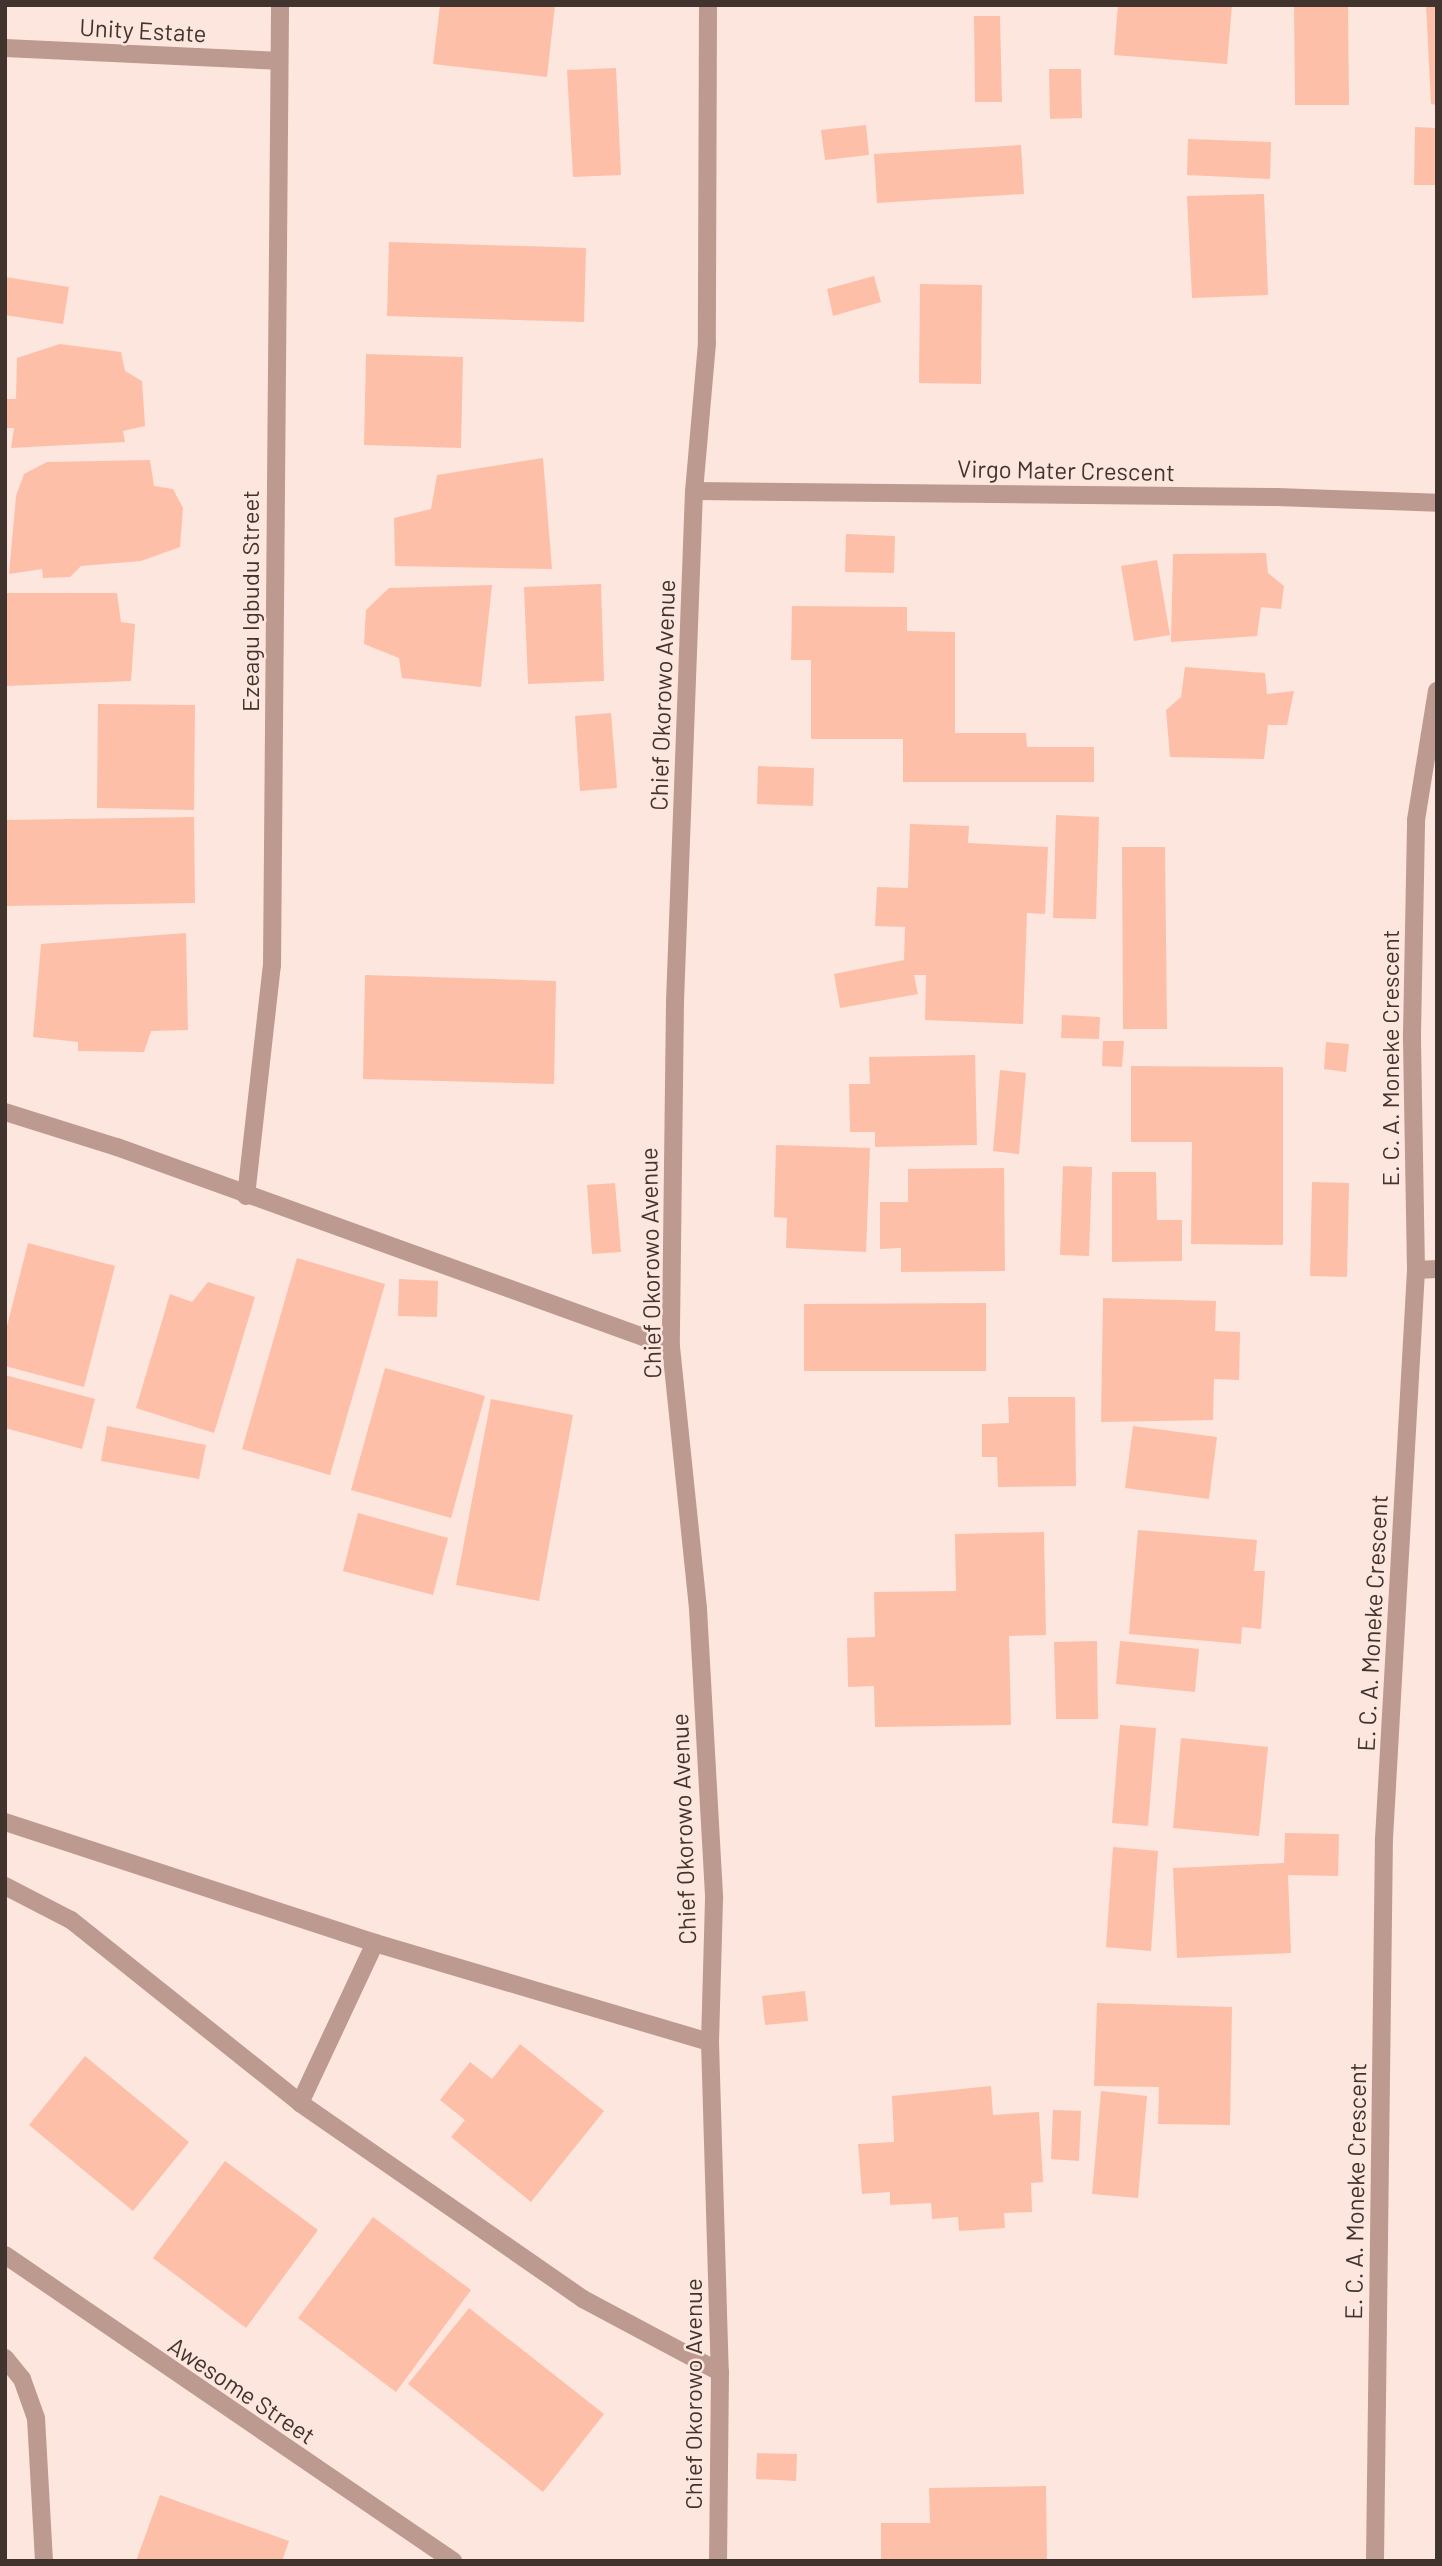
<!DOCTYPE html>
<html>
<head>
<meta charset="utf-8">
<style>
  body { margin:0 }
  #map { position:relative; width:1442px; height:2566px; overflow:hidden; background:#fde6de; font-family:Barlow,sans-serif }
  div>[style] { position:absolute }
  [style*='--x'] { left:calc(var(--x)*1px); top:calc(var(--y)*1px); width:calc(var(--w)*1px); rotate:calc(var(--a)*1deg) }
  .building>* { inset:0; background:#febfa9 }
  .minor>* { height:18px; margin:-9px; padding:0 9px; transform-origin:9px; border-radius:9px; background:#bd9a90 }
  span { translate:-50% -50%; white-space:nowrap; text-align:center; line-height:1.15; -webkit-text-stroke:5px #fde6de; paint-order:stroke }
  .street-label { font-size:24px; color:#41332e }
  .frame { position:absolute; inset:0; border:7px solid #41332e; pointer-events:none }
</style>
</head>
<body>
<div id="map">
  <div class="building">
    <i style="clip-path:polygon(440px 5px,555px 5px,547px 77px,433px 64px)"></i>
    <i style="clip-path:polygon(1118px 5px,1232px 5px,1227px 64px,1114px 55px)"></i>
    <i style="clip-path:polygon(1294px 5px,1348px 5px,1349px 105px,1295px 105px)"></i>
    <i style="clip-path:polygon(1426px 5px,1437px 5px,1437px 105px,1431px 104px)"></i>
    <i style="clip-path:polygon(974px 16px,1000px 16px,1002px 102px,975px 102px)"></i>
    <i style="clip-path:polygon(616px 68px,621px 175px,573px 177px,567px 70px)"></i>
    <i style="clip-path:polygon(1049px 69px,1081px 69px,1082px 118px,1050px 119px)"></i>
    <i style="clip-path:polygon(866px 125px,869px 155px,825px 160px,821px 130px)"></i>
    <i style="clip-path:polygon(1415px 127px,1437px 128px,1437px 185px,1414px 185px)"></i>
    <i style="clip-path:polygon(1188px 139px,1271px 142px,1270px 179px,1187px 175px)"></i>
    <i style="clip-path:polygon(1021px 145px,1024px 194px,877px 203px,874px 154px)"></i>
    <i style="clip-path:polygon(1264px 194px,1268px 295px,1192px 298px,1187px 196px)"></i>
    <i style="clip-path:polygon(389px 242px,586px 248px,584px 322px,387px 316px)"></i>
    <i style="clip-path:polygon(874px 276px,881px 302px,833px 316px,827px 289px)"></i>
    <i style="clip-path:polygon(5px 277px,69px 287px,63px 324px,5px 315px)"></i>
    <i style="clip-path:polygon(920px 284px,982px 285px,981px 384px,919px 383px)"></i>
    <i style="clip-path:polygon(60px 344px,121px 352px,125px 371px,142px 381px,145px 426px,123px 431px,125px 442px,11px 448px,14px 428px,5px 428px,5px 399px,16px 399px,17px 358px)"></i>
    <i style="clip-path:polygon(366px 354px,463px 357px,461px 448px,364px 445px)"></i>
    <i style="clip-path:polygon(543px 458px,552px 569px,395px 566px,394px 518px,431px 509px,437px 475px)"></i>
    <i style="clip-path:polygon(150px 460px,154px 486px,173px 489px,183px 508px,180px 547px,141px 561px,81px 566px,70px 577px,43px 578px,42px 569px,9px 574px,16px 496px,24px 474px,47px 462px)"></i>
    <i style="clip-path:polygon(846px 534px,895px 536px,894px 573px,845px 572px)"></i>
    <i style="clip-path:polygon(1266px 553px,1268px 573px,1284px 586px,1281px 609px,1261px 607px,1257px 636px,1171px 642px,1173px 554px)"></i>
    <i style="clip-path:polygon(1157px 560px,1170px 635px,1134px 641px,1121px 566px)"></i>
    <i style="clip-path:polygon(601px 584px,604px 681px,528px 684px,524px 587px)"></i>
    <i style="clip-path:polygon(492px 585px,481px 687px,402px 678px,399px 658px,364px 644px,366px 610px,389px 588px)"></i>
    <i style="clip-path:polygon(5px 593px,117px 593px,121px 622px,135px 624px,131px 681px,6px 686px)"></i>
    <i style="clip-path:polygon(792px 606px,907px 607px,907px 631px,955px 632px,955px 733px,1026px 733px,1027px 747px,1094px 747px,1094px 782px,903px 782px,903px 739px,811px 739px,811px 660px,791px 660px)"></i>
    <i style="clip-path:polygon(1185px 667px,1265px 673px,1267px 694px,1294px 691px,1287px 725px,1268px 725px,1264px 759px,1170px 757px,1166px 710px,1181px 697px)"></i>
    <i style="clip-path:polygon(98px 704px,195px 705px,194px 810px,97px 808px)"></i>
    <i style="clip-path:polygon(611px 713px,617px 788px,580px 791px,575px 716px)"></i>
    <i style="clip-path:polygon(758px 766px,814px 768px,813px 806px,757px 804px)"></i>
    <i style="clip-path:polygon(1056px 815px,1099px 817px,1096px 919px,1053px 918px)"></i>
    <i style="clip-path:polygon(194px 817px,195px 903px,5px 906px,5px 820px)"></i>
    <i style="clip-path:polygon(910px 824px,969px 826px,968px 843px,1048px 847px,1045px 914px,1027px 913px,1023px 1024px,925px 1020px,926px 975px,914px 975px,918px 994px,840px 1008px,834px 974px,904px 960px,905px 927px,875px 926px,877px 887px,908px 888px)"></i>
    <i style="clip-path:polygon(1122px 847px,1165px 847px,1167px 1029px,1123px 1029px)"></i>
    <i style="clip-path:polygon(186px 933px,188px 1030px,151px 1031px,144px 1052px,78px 1051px,78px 1042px,33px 1037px,41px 944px)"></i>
    <i style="clip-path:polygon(365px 975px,556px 981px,554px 1084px,363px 1079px)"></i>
    <i style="clip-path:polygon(1062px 1015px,1100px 1017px,1099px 1039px,1061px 1038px)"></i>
    <i style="clip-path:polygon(1103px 1041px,1124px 1041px,1122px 1067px,1102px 1066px)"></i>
    <i style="clip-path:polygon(1326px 1042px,1349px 1044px,1346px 1072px,1324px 1069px)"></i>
    <i style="clip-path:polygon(975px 1055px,977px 1145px,875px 1147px,875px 1132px,850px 1132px,849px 1084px,870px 1084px,869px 1057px)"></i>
    <i style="clip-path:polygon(1131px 1066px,1283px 1067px,1283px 1245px,1191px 1244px,1192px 1142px,1131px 1142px)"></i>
    <i style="clip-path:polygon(1000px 1070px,1026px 1073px,1019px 1154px,993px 1151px)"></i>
    <i style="clip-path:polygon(776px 1145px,870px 1148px,866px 1252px,786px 1248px,787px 1218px,774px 1217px)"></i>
    <i style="clip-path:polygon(1063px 1166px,1092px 1167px,1089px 1256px,1060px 1255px)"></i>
    <i style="clip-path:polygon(1004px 1168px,1005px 1271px,901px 1272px,901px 1248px,880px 1249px,880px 1202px,908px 1202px,908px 1169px)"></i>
    <i style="clip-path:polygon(1112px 1172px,1156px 1172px,1157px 1220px,1182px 1220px,1182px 1261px,1112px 1262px)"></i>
    <i style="clip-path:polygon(1312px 1182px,1349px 1183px,1347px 1277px,1310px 1276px)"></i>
    <i style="clip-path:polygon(615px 1183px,621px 1252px,592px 1254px,587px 1185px)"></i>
    <i style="clip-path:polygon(28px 1243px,115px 1266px,84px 1387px,5px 1366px,5px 1334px)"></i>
    <i style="clip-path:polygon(297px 1258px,385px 1284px,330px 1475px,242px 1449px)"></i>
    <i style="clip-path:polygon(399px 1279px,438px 1281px,437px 1317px,398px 1316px)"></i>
    <i style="clip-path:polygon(208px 1282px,255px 1297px,214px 1433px,136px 1408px,170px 1294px,192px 1302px)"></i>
    <i style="clip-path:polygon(1103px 1298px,1216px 1301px,1215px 1331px,1240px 1332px,1239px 1380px,1214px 1379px,1213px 1420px,1101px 1422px)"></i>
    <i style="clip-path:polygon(986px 1303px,986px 1371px,804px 1371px,804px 1304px)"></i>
    <i style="clip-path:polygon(385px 1368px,485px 1396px,451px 1518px,351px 1490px)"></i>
    <i style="clip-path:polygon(5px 1375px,95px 1399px,82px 1449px,5px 1428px)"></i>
    <i style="clip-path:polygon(1008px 1397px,1075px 1397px,1076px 1486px,998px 1487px,997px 1457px,982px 1457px,982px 1424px,1009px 1423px)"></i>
    <i style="clip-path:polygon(491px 1399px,573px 1415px,539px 1601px,456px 1585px)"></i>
    <i style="clip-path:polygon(107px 1426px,206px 1445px,199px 1479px,101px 1461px)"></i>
    <i style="clip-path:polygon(1133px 1426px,1217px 1437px,1209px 1499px,1125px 1488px)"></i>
    <i style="clip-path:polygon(358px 1513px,448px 1538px,433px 1595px,343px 1571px)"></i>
    <i style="clip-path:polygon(1138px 1530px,1257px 1540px,1254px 1571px,1265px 1571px,1261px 1629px,1242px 1627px,1241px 1644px,1129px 1634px)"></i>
    <i style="clip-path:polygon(1044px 1532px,1046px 1635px,1009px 1636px,1011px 1725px,875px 1727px,874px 1686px,848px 1687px,847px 1638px,875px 1637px,874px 1592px,956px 1591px,955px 1534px)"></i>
    <i style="clip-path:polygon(1097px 1641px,1098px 1719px,1056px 1719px,1054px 1642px)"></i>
    <i style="clip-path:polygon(1120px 1641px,1199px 1649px,1195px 1692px,1116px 1684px)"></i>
    <i style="clip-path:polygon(1120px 1725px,1156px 1728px,1148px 1826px,1112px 1823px)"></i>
    <i style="clip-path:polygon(1181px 1738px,1268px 1747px,1259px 1836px,1173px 1828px)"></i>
    <i style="clip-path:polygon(1285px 1833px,1339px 1834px,1338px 1876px,1288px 1875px,1291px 1953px,1177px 1958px,1173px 1868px,1284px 1863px)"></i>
    <i style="clip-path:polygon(1113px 1847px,1158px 1851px,1151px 1951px,1106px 1947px)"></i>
    <i style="clip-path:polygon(805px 1991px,808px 2021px,765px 2025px,762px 1996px)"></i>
    <i style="clip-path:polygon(1097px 2003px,1232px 2007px,1230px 2125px,1158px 2124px,1159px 2087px,1094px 2086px)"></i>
    <i style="clip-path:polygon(520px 2044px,604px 2111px,531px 2202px,451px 2137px,465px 2120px,440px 2100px,470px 2062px,492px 2079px)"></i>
    <i style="clip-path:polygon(85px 2056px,189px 2142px,133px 2211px,29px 2125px)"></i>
    <i style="clip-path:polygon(991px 2086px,993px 2115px,1039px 2112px,1043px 2182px,1031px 2183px,1032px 2212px,1004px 2213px,1005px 2228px,959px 2231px,958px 2217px,932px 2219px,931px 2203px,890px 2205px,890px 2192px,862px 2194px,858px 2144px,894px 2142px,892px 2096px)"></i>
    <i style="clip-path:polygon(1101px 2091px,1147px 2096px,1138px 2198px,1092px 2194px)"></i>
    <i style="clip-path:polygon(1053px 2110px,1081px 2111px,1079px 2161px,1051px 2159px)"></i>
    <i style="clip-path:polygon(225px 2161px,318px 2230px,246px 2328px,153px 2258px)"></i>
    <i style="clip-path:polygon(373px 2217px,471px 2290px,396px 2392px,298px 2318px)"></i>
    <i style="clip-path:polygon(469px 2308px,604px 2414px,543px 2492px,408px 2384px)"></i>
    <i style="clip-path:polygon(757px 2453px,797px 2454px,796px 2481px,756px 2479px)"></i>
    <i style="clip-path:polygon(1046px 2486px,1047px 2561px,881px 2561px,881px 2523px,930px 2523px,929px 2488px)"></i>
    <i style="clip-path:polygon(160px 2495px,289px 2541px,282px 2561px,136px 2561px)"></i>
  </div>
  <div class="minor">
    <i style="--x:708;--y:5;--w:338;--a:90.2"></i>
    <i style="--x:707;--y:343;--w:149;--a:95"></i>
    <i style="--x:694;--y:491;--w:511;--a:92.13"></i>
    <i style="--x:675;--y:1002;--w:345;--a:90.7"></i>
    <i style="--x:671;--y:1347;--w:263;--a:84.1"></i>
    <i style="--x:698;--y:1609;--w:290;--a:86.8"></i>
    <i style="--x:714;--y:1899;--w:143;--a:91.6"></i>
    <i style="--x:710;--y:2042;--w:330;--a:88.3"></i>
    <i style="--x:720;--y:2372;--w:189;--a:90.6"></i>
    <i style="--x:5;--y:48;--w:273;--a:2.7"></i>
    <i style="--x:694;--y:491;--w:583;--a:0.59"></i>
    <i style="--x:1277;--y:497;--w:160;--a:2.1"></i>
    <i style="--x:5;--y:1112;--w:117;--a:17.4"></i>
    <i style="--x:117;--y:1147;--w:589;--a:19.85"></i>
    <i style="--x:246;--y:1196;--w:231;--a:-83.6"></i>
    <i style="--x:272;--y:966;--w:961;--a:-89.52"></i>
    <i style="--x:1416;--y:1270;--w:21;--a:-3"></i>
    <i style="--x:5;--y:1822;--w:389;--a:18.1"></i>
    <i style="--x:375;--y:1943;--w:349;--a:16.5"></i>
    <i style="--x:5;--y:1886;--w:74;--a:27.3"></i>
    <i style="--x:71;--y:1920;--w:293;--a:38.6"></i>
    <i style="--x:300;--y:2103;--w:344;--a:34.7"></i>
    <i style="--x:583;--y:2299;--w:155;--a:28.1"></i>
    <i style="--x:300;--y:2103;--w:177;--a:-64.9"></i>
    <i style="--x:5;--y:2255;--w:543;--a:34.33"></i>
    <i style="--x:5;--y:2358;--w:27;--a:51"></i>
    <i style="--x:22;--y:2379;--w:41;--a:70.3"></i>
    <i style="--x:36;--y:2418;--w:143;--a:86.8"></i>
    <i style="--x:1375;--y:2561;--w:722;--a:-89.29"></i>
    <i style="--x:1384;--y:1839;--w:570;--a:-86.78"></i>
    <i style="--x:1416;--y:1270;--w:236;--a:-91"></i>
    <i style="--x:1412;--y:1034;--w:214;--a:-88.9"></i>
    <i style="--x:1416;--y:820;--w:131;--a:-80.8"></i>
  </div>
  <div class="street-label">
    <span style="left:143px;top:30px;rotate:3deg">Unity Estate</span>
    <span style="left:1066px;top:470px;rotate:1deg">Virgo Mater Crescent</span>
    <span style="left:250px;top:601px;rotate:-90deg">Ezeagu Igbudu Street</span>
    <span style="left:662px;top:695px;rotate:-88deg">Chief Okorowo Avenue</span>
    <span style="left:1390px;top:1058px;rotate:-90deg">E. C. A. Moneke Crescent</span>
    <span style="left:650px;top:1263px;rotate:-91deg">Chief Okorowo Avenue</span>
    <span style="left:1372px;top:1623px;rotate:-87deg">E. C. A. Moneke Crescent</span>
    <span style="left:683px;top:1829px;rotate:-92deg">Chief Okorowo Avenue</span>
    <span style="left:1355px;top:2191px;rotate:-89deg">E. C. A. Moneke Crescent</span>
    <span style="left:242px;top:2390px;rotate:34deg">Awesome Street</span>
    <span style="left:693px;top:2394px;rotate:-90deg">Chief Okorowo Avenue</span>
  </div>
  <div class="frame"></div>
</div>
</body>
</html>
